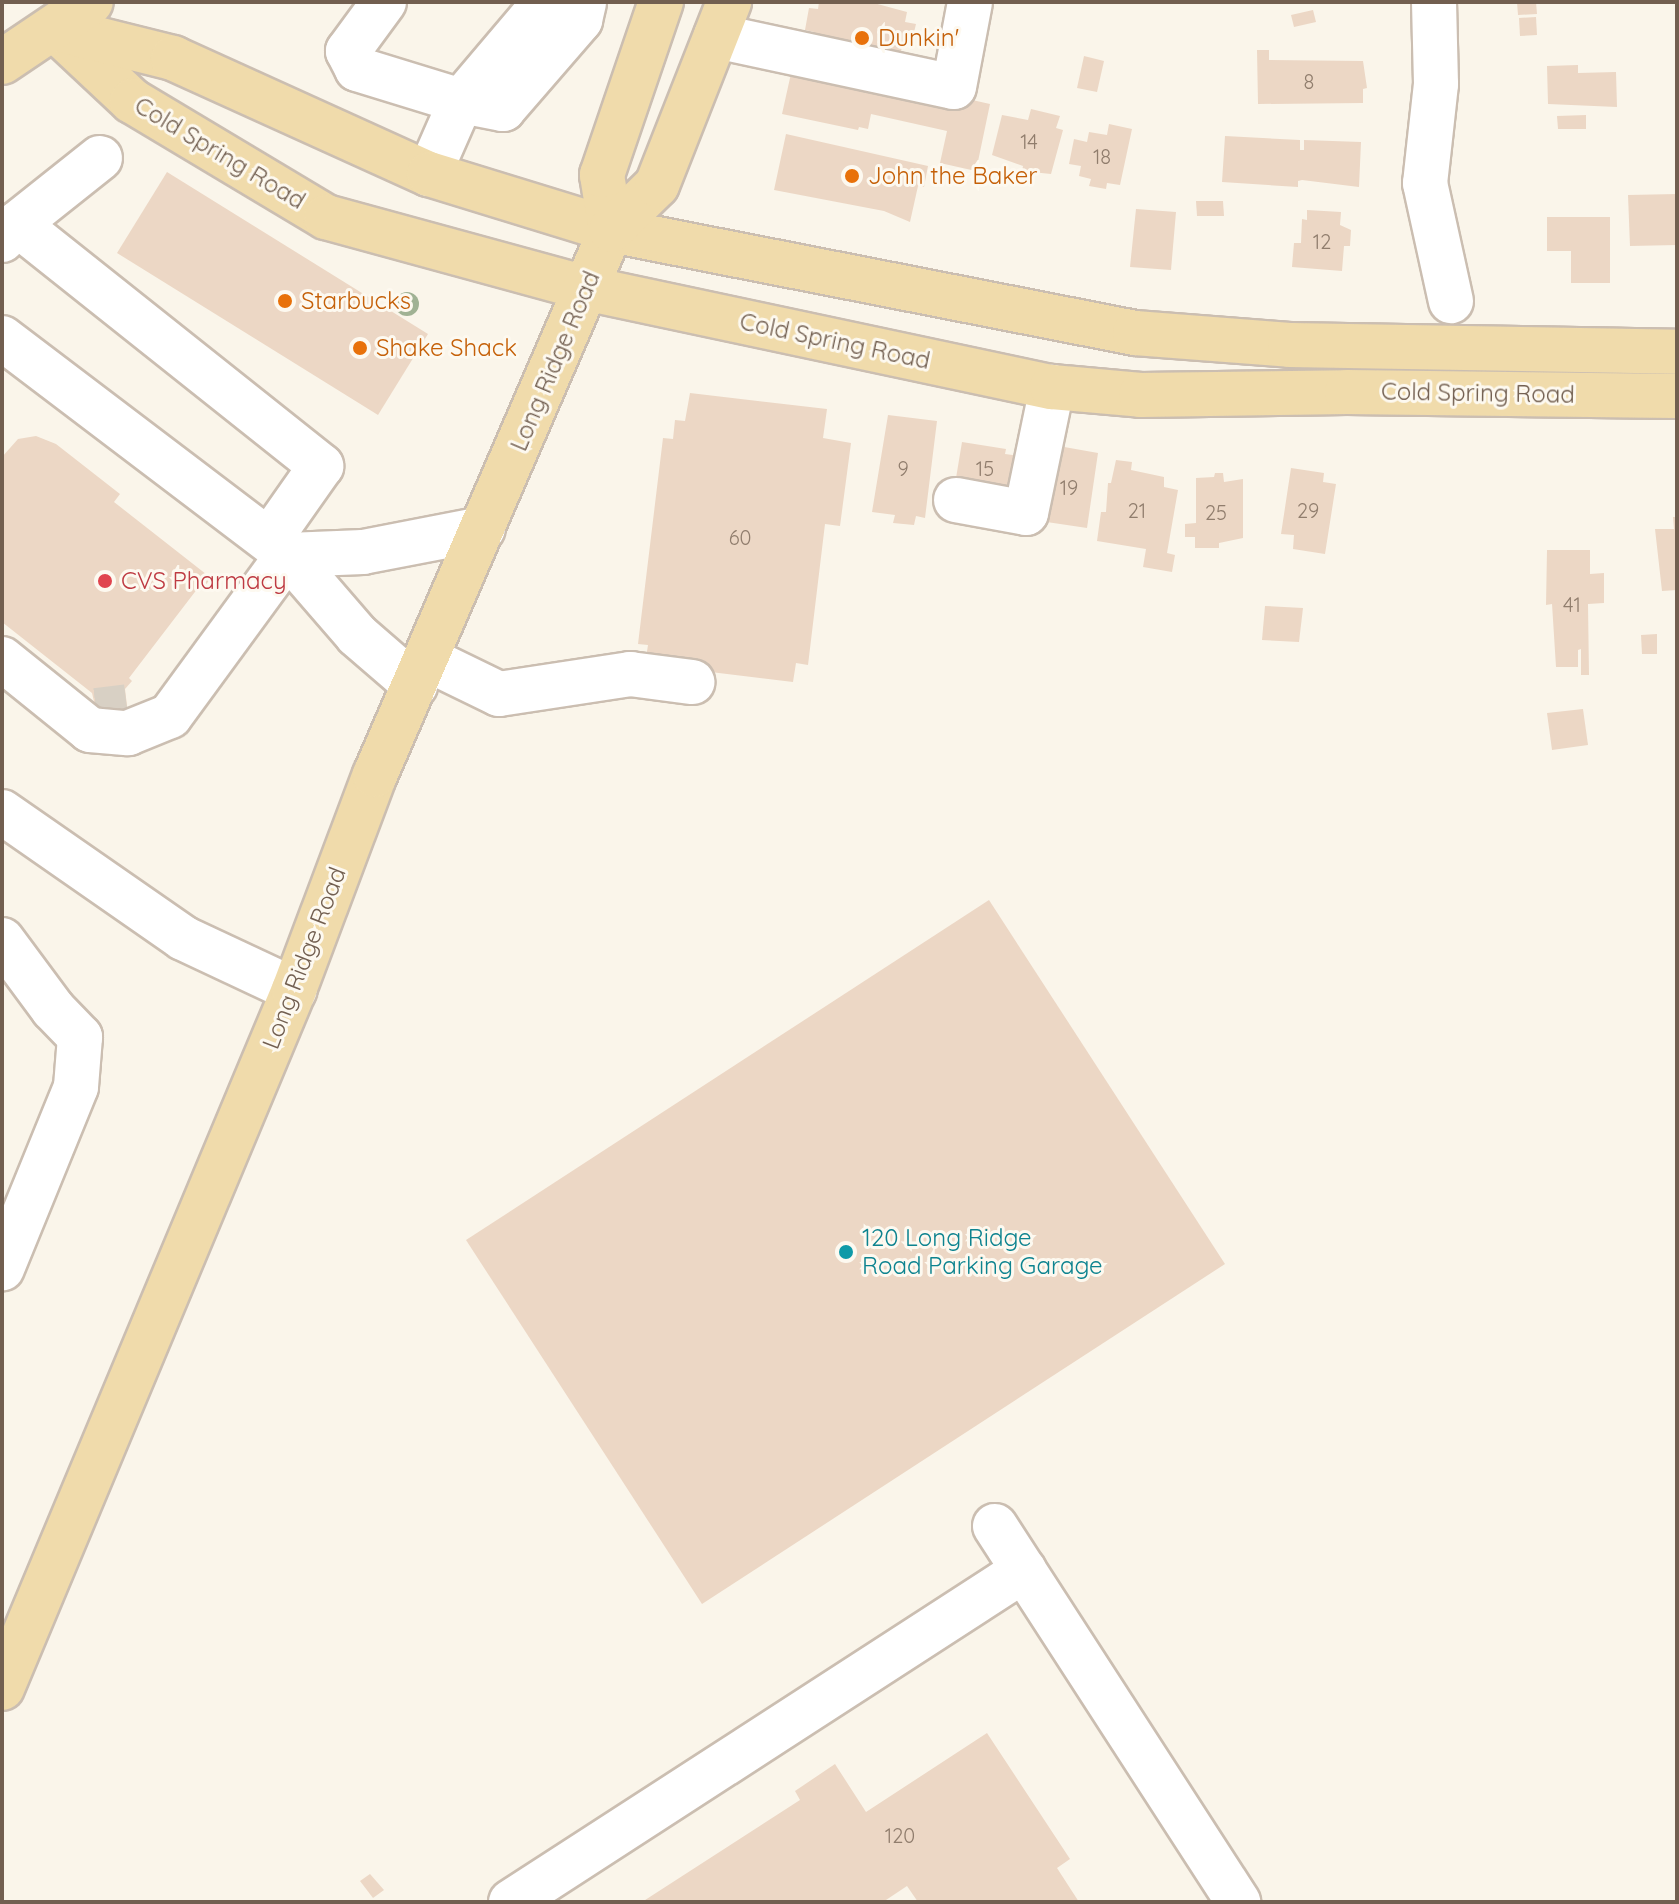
<!DOCTYPE html>
<html>
<head>
<meta charset="utf-8">
<style>
  body { margin:0 }
  #map { position:relative; width:1679px; height:1904px; overflow:hidden; background:#faf5ea; font-family:Quicksand,sans-serif }
  div>[style] { position:absolute }
  [style*='--x'] { left:calc(var(--x)*1px); top:calc(var(--y)*1px); width:calc(var(--w)*1px); rotate:calc(var(--a)*1deg) }
  .building>* { inset:0; background:#ecd7c5 }
  .minor-tunnel>* { height:44px; margin-top:-22px; transform-origin:0; background:repeating-linear-gradient(90deg,#d8d0c4 0 44px,transparent 0 66px) }
  .roads { filter:drop-shadow(2px 0 #cbbeb1) drop-shadow(-2px 0 #cbbeb1) drop-shadow(0 2px #cbbeb1) drop-shadow(0 -2px #cbbeb1) }
  .minor>* { height:44px; margin:-22px; padding:0 22px; transform-origin:22px; border-radius:22px; background:#fff }
  .major>* { height:44px; margin:-22px; padding:0 22px; transform-origin:22px; border-radius:22px; background:#f0dbab }
  .trees>* { width:24px; height:24px; margin:-12px; border-radius:50%; background:#a0b294 }
  .dots>* { width:22px; height:22px; translate:-50% -50%; box-sizing:border-box; border:4px solid #fdf9f0; border-radius:50% }
  span { translate:-50% -50%; white-space:nowrap; text-align:center; line-height:1.15; -webkit-text-stroke:6px #fdf9f0; paint-order:stroke }
  .number-label { font-size:20px; color:#907d6d }
  .number-label span { -webkit-text-stroke-width:0 }
  .food-label { font-size:24px; color:#c56008 }
  .left { translate:0 -50%; text-align:left }
  .street-label { font-size:24px; color:#725f50 }
  .health-label { font-size:24px; color:#be3a42 }
  .culture-label { font-size:24px; color:#0d838f }
  .frame { position:absolute; inset:0; border:4px solid #725f50; pointer-events:none }
</style>
</head>
<body>
<div id="map">
  <div class="building">
    <i style="clip-path:polygon(819px 2px,870px 2px,907px 12px,905px 22px,916px 24px,911px 45px,903px 44px,897px 65px,810px 49px,814px 32px,805px 30px,809px 8px,818px 9px)"></i>
    <i style="clip-path:polygon(1517px 2px,1536px 2px,1537px 14px,1518px 15px)"></i>
    <i style="clip-path:polygon(1313px 10px,1316px 22px,1294px 27px,1291px 15px)"></i>
    <i style="clip-path:polygon(1536px 17px,1537px 35px,1520px 36px,1519px 18px)"></i>
    <i style="clip-path:polygon(1257px 50px,1269px 50px,1269px 60px,1363px 61px,1367px 88px,1363px 89px,1363px 103px,1258px 104px)"></i>
    <i style="clip-path:polygon(1084px 56px,1104px 61px,1097px 92px,1077px 88px)"></i>
    <i style="clip-path:polygon(794px 60px,990px 104px,976px 171px,940px 163px,947px 131px,871px 114px,868px 129px,859px 127px,858px 130px,782px 114px)"></i>
    <i style="clip-path:polygon(1578px 65px,1578px 73px,1616px 72px,1617px 107px,1548px 104px,1547px 66px)"></i>
    <i style="clip-path:polygon(1031px 109px,1060px 116px,1056px 128px,1063px 130px,1051px 174px,1022px 171px,1023px 166px,992px 155px,1002px 115px,1028px 120px)"></i>
    <i style="clip-path:polygon(1586px 115px,1586px 129px,1558px 129px,1557px 116px)"></i>
    <i style="clip-path:polygon(1109px 124px,1132px 129px,1120px 185px,1107px 183px,1106px 189px,1089px 186px,1091px 179px,1079px 176px,1081px 166px,1069px 164px,1074px 139px,1087px 142px,1089px 132px,1107px 135px)"></i>
    <i style="clip-path:polygon(786px 134px,928px 166px,924px 187px,918px 186px,910px 222px,884px 211px,774px 190px)"></i>
    <i style="clip-path:polygon(1225px 136px,1300px 140px,1300px 150px,1304px 150px,1304px 140px,1361px 142px,1359px 187px,1302px 180px,1298px 181px,1298px 187px,1222px 182px)"></i>
    <i style="clip-path:polygon(167px 172px,428px 334px,378px 415px,117px 253px)"></i>
    <i style="clip-path:polygon(1677px 194px,1677px 245px,1630px 246px,1628px 195px)"></i>
    <i style="clip-path:polygon(1196px 201px,1223px 201px,1224px 216px,1197px 216px)"></i>
    <i style="clip-path:polygon(1136px 209px,1176px 212px,1171px 270px,1130px 267px)"></i>
    <i style="clip-path:polygon(1307px 210px,1341px 212px,1340px 225px,1351px 230px,1350px 246px,1344px 246px,1342px 271px,1292px 267px,1294px 243px,1301px 243px,1302px 219px,1307px 220px)"></i>
    <i style="clip-path:polygon(1547px 217px,1610px 217px,1610px 283px,1571px 283px,1571px 251px,1547px 251px)"></i>
    <i style="clip-path:polygon(690px 393px,827px 409px,823px 438px,851px 443px,840px 526px,825px 524px,808px 665px,796px 663px,793px 682px,645px 664px,648px 645px,638px 644px,663px 438px,673px 439px,675px 420px,685px 421px)"></i>
    <i style="clip-path:polygon(888px 415px,937px 421px,925px 518px,916px 516px,914px 525px,893px 523px,895px 515px,872px 512px)"></i>
    <i style="clip-path:polygon(36px 436px,56px 444px,111px 487px,120px 494px,114px 502px,211px 578px,204px 587px,201px 584px,129px 678px,132px 681px,125px 689px,129px 722px,96px 710px,92px 693px,2px 622px,2px 457px,18px 439px)"></i>
    <i style="clip-path:polygon(962px 442px,1006px 449px,1005px 454px,1019px 456px,1013px 489px,954px 490px)"></i>
    <i style="clip-path:polygon(1053px 445px,1098px 453px,1087px 528px,1040px 521px)"></i>
    <i style="clip-path:polygon(1116px 460px,1132px 462px,1131px 470px,1164px 477px,1164px 487px,1178px 490px,1167px 553px,1175px 555px,1172px 572px,1143px 567px,1146px 549px,1097px 541px,1101px 512px,1106px 512px,1108px 483px,1111px 483px)"></i>
    <i style="clip-path:polygon(1291px 468px,1324px 473px,1323px 482px,1336px 484px,1325px 554px,1293px 549px,1294px 535px,1281px 534px)"></i>
    <i style="clip-path:polygon(1215px 473px,1223px 473px,1224px 482px,1243px 479px,1243px 538px,1219px 543px,1219px 548px,1195px 548px,1195px 537px,1185px 537px,1185px 524px,1196px 523px,1196px 478px,1214px 477px)"></i>
    <i style="clip-path:polygon(1673px 517px,1677px 517px,1677px 590px,1662px 591px,1655px 529px,1674px 529px)"></i>
    <i style="clip-path:polygon(1547px 550px,1590px 550px,1590px 574px,1604px 573px,1604px 603px,1588px 604px,1589px 675px,1581px 675px,1581px 649px,1578px 650px,1578px 667px,1556px 667px,1552px 604px,1546px 605px)"></i>
    <i style="clip-path:polygon(1265px 606px,1303px 608px,1299px 642px,1262px 640px)"></i>
    <i style="clip-path:polygon(1657px 634px,1657px 654px,1642px 654px,1641px 635px)"></i>
    <i style="clip-path:polygon(1583px 709px,1588px 745px,1552px 750px,1547px 713px)"></i>
    <i style="clip-path:polygon(989px 900px,1225px 1264px,702px 1604px,466px 1240px)"></i>
    <i style="clip-path:polygon(987px 1733px,1070px 1859px,1057px 1868px,1079px 1902px,918px 1902px,907px 1886px,883px 1902px,642px 1902px,800px 1800px,795px 1791px,835px 1764px,866px 1812px)"></i>
    <i style="clip-path:polygon(370px 1874px,384px 1890px,373px 1898px,360px 1881px)"></i>
  </div>
  <div class="minor-tunnel">
    <i style="--x:96;--y:710;--w:31;--a:-7"></i>
  </div>
  <div class="roads">
    <div class="minor">
      <i style="--x:384;--y:2;--w:61;--a:126.3"></i>
      <i style="--x:348;--y:51;--w:20;--a:63"></i>
      <i style="--x:357;--y:69;--w:109;--a:17.1"></i>
      <i style="--x:461;--y:101;--w:43;--a:10.8"></i>
      <i style="--x:503;--y:109;--w:118;--a:-49.1"></i>
      <i style="--x:580;--y:20;--w:18;--a:-77"></i>
      <i style="--x:1434;--y:2;--w:82;--a:88.6"></i>
      <i style="--x:1436;--y:84;--w:100;--a:96.3"></i>
      <i style="--x:1425;--y:183;--w:121;--a:77.6"></i>
      <i style="--x:716;--y:36;--w:243;--a:12.1"></i>
      <i style="--x:954;--y:87;--w:86;--a:-79.3"></i>
      <i style="--x:429;--y:174;--w:80;--a:-66.3"></i>
      <i style="--x:461;--y:101;--w:130;--a:-49.7"></i>
      <i style="--x:17;--y:224;--w:106;--a:-38.5"></i>
      <i style="--x:2;--y:240;--w:22;--a:-47"></i>
      <i style="--x:17;--y:224;--w:389;--a:38.5"></i>
      <i style="--x:321;--y:466;--w:90;--a:125.1"></i>
      <i style="--x:2;--y:338;--w:359;--a:37.2"></i>
      <i style="--x:288;--y:555;--w:106;--a:49.2"></i>
      <i style="--x:357;--y:635;--w:77;--a:40.8"></i>
      <i style="--x:956;--y:500;--w:71;--a:10.5"></i>
      <i style="--x:1026;--y:513;--w:129;--a:-78.3"></i>
      <i style="--x:288;--y:555;--w:75;--a:-2.3"></i>
      <i style="--x:363;--y:552;--w:122;--a:-10.9"></i>
      <i style="--x:2;--y:659;--w:113;--a:38.9"></i>
      <i style="--x:90;--y:730;--w:38;--a:5"></i>
      <i style="--x:128;--y:733;--w:45;--a:-22"></i>
      <i style="--x:170;--y:716;--w:200;--a:-53.8"></i>
      <i style="--x:427;--y:659;--w:80;--a:25.9"></i>
      <i style="--x:499;--y:694;--w:133;--a:-8.7"></i>
      <i style="--x:630;--y:674;--w:63;--a:7.4"></i>
      <i style="--x:2;--y:812;--w:221;--a:34.8"></i>
      <i style="--x:183;--y:938;--w:123;--a:25.1"></i>
      <i style="--x:2;--y:940;--w:86;--a:53.5"></i>
      <i style="--x:53;--y:1009;--w:39;--a:46"></i>
      <i style="--x:80;--y:1037;--w:50;--a:94.6"></i>
      <i style="--x:76;--y:1087;--w:196;--a:112.2"></i>
      <i style="--x:995;--y:1526;--w:448;--a:57.1"></i>
      <i style="--x:511;--y:1902;--w:611;--a:-32.91"></i>
    </div>
    <div class="major">
      <i style="--x:54;--y:28;--w:107;--a:43.1"></i>
      <i style="--x:132;--y:101;--w:226;--a:30.9"></i>
      <i style="--x:326;--y:217;--w:269;--a:15.3"></i>
      <i style="--x:585;--y:288;--w:477;--a:12"></i>
      <i style="--x:1052;--y:387;--w:89;--a:5.1"></i>
      <i style="--x:1141;--y:395;--w:206;--a:-0.8"></i>
      <i style="--x:1347;--y:392;--w:330;--a:0.7"></i>
      <i style="--x:57;--y:29;--w:120;--a:14"></i>
      <i style="--x:173;--y:58;--w:281;--a:24.4"></i>
      <i style="--x:429;--y:174;--w:190;--a:17.1"></i>
      <i style="--x:611;--y:230;--w:534;--a:11.12"></i>
      <i style="--x:1135;--y:333;--w:155;--a:4.4"></i>
      <i style="--x:1290;--y:345;--w:387;--a:1"></i>
      <i style="--x:2;--y:62;--w:107;--a:-34"></i>
      <i style="--x:611;--y:230;--w:56;--a:-99.3"></i>
      <i style="--x:602;--y:175;--w:183;--a:-71.2"></i>
      <i style="--x:2;--y:1688;--w:757;--a:-67.3"></i>
      <i style="--x:294;--y:990;--w:230;--a:-69.4"></i>
      <i style="--x:375;--y:775;--w:594;--a:-66.59"></i>
      <i style="--x:611;--y:230;--w:64;--a:-44.4"></i>
      <i style="--x:657;--y:185;--w:197;--a:-68.5"></i>
    </div>
  </div>
  <div class="trees">
    <i style="left:407px;top:304px"></i>
  </div>
  <div class="dots">
    <i style="left:862px;top:38px;background:#e8710a"></i>
    <i style="left:852px;top:176px;background:#e8710a"></i>
    <i style="left:285px;top:301px;background:#e8710a"></i>
    <i style="left:360px;top:348px;background:#e8710a"></i>
    <i style="left:105px;top:581px;background:#e0444e"></i>
    <i style="left:846px;top:1252px;background:#0f9aa8"></i>
  </div>
  <div class="number-label">
    <span style="left:1309px;top:81px">8</span>
    <span style="left:1029px;top:141px">14</span>
    <span style="left:1102px;top:156px">18</span>
    <span style="left:1322px;top:241px">12</span>
    <span style="left:903px;top:468px">9</span>
    <span style="left:985px;top:468px">15</span>
    <span style="left:1069px;top:487px">19</span>
    <span style="left:1137px;top:510px">21</span>
    <span style="left:1308px;top:510px">29</span>
    <span style="left:1216px;top:512px">25</span>
    <span style="left:740px;top:537px">60</span>
    <span style="left:1572px;top:604px">41</span>
    <span style="left:900px;top:1835px">120</span>
  </div>
  <div class="food-label">
    <span class="left" style="left:878px;top:38px">Dunkin'</span>
    <span class="left" style="left:868px;top:176px">John the Baker</span>
    <span class="left" style="left:301px;top:301px">Starbucks</span>
    <span class="left" style="left:376px;top:348px">Shake Shack</span>
  </div>
  <div class="street-label">
    <span style="left:220px;top:153px;rotate:31deg">Cold Spring Road</span>
    <span style="left:835px;top:341px;rotate:12deg">Cold Spring Road</span>
    <span style="left:555px;top:361px;rotate:-67deg">Long Ridge Road</span>
    <span style="left:1478px;top:393px;rotate:1deg">Cold Spring Road</span>
    <span style="left:304px;top:958px;rotate:-69deg">Long Ridge Road</span>
  </div>
  <div class="health-label">
    <span class="left" style="left:121px;top:581px">CVS Pharmacy</span>
  </div>
  <div class="culture-label">
    <span class="left" style="left:862px;top:1252px">120 Long Ridge<br>Road Parking Garage</span>
  </div>
  <div class="frame"></div>
</div>
</body>
</html>
